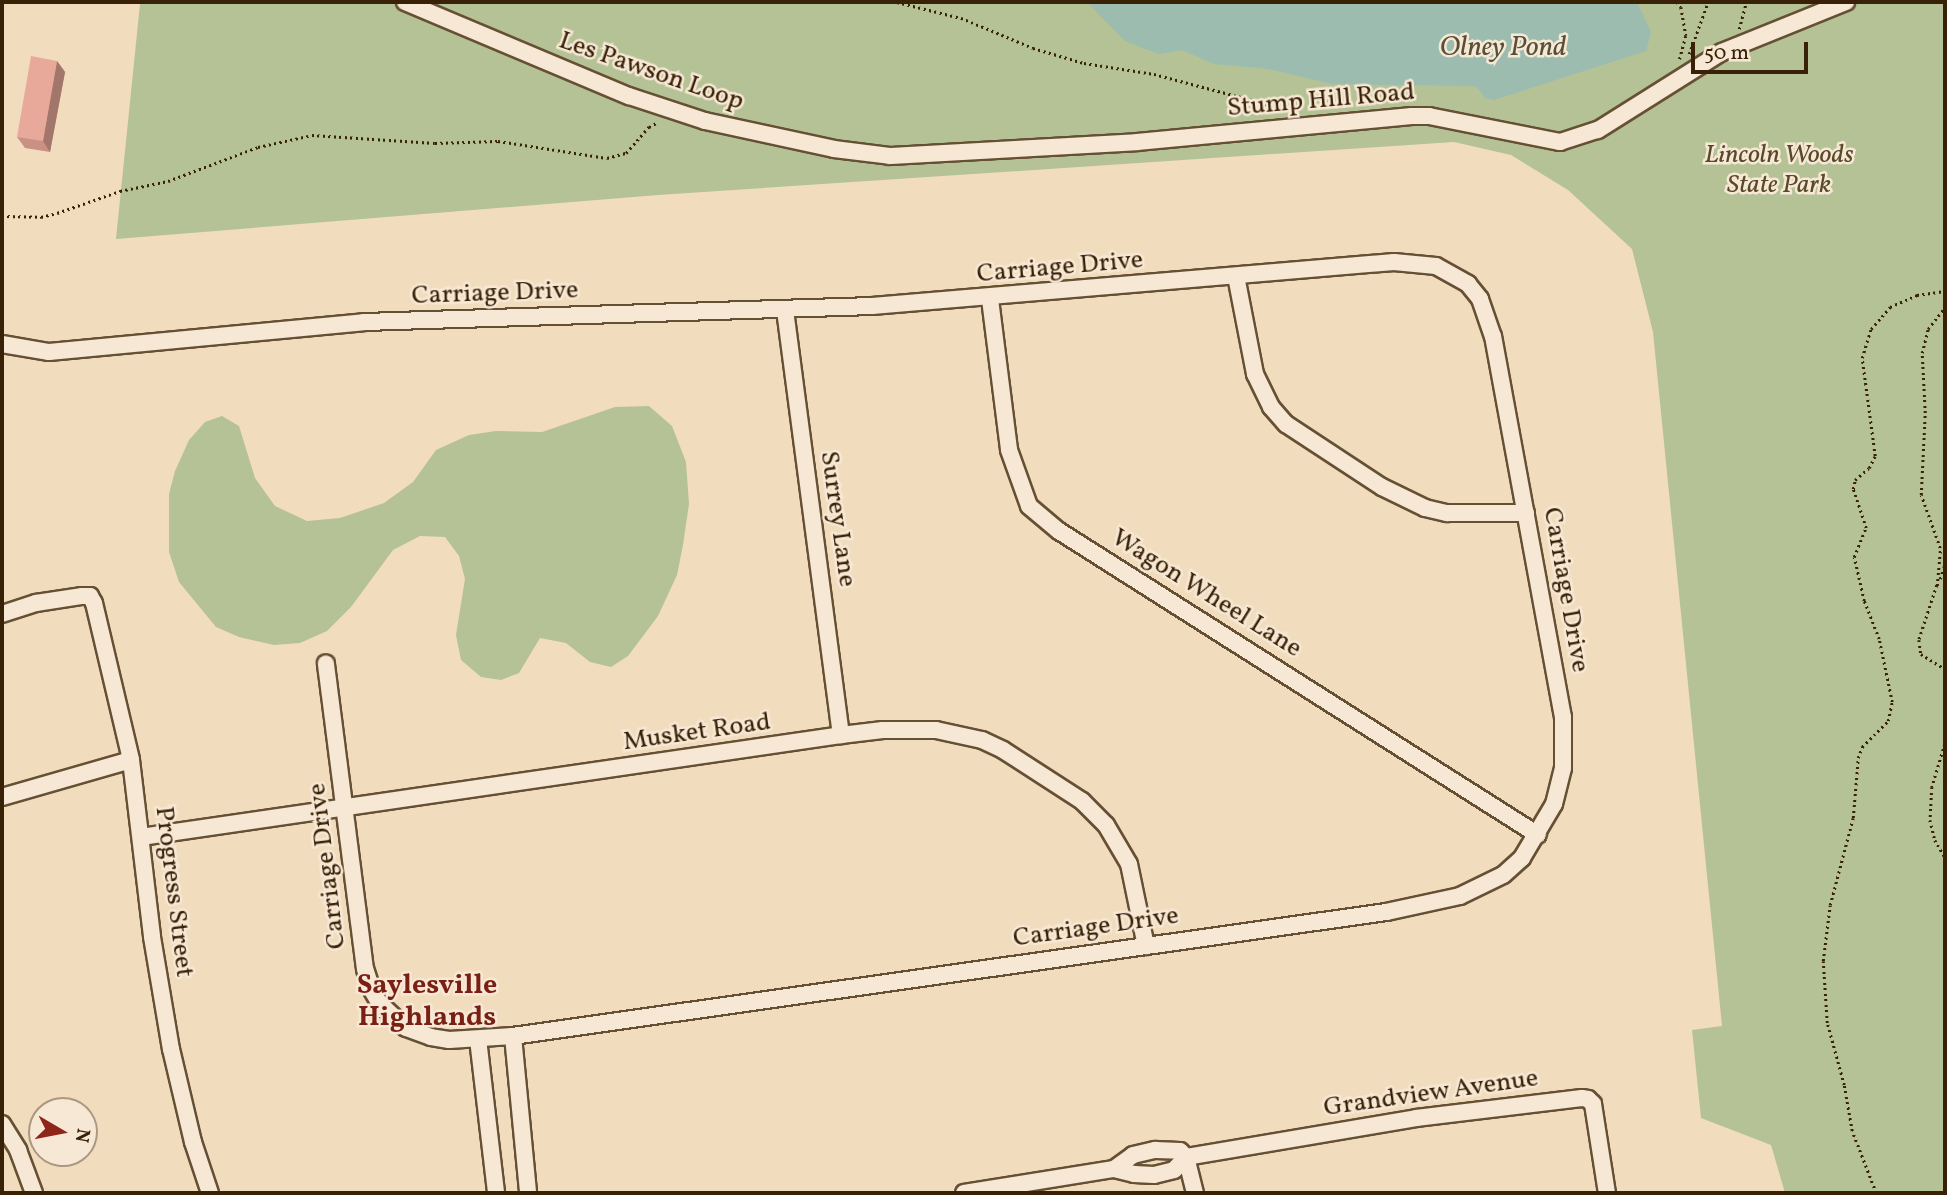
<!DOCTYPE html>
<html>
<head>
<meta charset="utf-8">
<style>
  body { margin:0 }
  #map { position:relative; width:1947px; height:1195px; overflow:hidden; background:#f2dcbe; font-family:Vollkorn,serif }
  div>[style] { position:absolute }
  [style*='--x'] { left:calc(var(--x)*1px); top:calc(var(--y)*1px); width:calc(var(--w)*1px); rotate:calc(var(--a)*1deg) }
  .green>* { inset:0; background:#b4c296 }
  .water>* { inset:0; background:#9bbcaf }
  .path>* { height:2.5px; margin-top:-1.25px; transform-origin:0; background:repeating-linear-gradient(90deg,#382106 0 2px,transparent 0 5.5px) }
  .roads { filter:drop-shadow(2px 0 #665034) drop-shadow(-2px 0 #665034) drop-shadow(0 2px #665034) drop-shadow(0 -2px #665034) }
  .street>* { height:16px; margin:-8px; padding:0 8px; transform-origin:8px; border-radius:8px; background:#f7e8d5 }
  .wall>* { inset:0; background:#c89184 }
  .shaded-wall>* { inset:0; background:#a3766c }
  .building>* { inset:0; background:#e9a99a }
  span { translate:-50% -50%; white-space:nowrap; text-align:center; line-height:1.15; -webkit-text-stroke:5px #f7e8d5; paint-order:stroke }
  .street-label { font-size:26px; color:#382106 }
  .park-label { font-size:26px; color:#57492a; font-style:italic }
  .water-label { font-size:28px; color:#565039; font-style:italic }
  .neighbourhood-label { font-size:28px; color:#7a1f14; font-weight:700 }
  .frame { position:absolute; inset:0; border:4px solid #382106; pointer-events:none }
  .north { position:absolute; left:28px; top:1097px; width:70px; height:70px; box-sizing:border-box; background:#f7e8d5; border:2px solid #ab9882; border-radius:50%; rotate:100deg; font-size:19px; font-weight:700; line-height:28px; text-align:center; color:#382106 }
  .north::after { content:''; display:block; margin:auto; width:24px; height:32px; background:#8f2418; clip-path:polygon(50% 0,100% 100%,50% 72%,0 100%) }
  .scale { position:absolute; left:1691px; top:42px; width:117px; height:32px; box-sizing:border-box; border:4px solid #382106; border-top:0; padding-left:9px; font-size:21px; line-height:24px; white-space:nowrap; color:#382106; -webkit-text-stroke:5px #f7e8d5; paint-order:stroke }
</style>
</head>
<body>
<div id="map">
  <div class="green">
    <i style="clip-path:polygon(132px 2px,1945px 2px,1945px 1193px,1785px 1193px,1771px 1145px,1701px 1118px,1692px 1030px,1722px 1026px,1653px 332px,1632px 249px,1568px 190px,1511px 155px,1454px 142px,658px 195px,116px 239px,140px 4px)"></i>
    <i style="clip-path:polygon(649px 406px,672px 426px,686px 462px,689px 504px,683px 545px,677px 575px,658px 616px,628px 656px,611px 667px,590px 662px,566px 643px,540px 638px,519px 673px,501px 680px,481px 677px,461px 660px,456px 635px,465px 579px,459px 556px,445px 537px,420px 536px,393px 550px,351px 607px,327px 631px,300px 643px,274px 645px,239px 637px,216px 627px,179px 582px,169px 552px,169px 494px,175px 471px,189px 440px,205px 422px,222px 416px,239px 426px,255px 478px,275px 506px,307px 521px,340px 518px,384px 503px,413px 482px,436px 450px,469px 435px,496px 431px,542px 432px,615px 407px)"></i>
  </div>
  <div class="water">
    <i style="clip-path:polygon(1087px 2px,1637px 2px,1651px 32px,1646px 51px,1494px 100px,1485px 98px,1477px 87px,1471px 86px,1332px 84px,1269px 69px,1214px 64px,1182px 50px,1159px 54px,1125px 41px)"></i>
  </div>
  <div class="path">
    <i style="--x:897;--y:2;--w:66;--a:14"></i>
    <i style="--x:961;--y:18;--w:78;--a:22.6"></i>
    <i style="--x:1033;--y:48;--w:53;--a:16.4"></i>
    <i style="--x:1084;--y:63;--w:71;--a:8.9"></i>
    <i style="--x:1154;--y:74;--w:144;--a:14.9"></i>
    <i style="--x:1677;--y:2;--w:6;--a:51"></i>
    <i style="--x:1681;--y:7;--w:29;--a:80"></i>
    <i style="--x:1686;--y:36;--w:24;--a:105"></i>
    <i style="--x:1739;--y:29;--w:28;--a:-75"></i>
    <i style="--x:1689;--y:54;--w:55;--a:-69.9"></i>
    <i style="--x:2;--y:216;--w:39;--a:1"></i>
    <i style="--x:41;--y:217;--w:16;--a:-14"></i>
    <i style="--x:57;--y:213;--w:67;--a:-19.2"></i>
    <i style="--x:120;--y:191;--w:49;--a:-11.8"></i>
    <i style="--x:168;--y:181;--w:96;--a:-20.7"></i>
    <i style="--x:258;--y:147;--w:55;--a:-12.5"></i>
    <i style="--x:312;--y:135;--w:123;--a:3.7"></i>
    <i style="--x:435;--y:143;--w:63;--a:-1.8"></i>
    <i style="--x:498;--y:141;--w:110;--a:8.9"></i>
    <i style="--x:607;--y:158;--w:20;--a:-15"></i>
    <i style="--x:626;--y:153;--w:35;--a:-49"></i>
    <i style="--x:649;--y:127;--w:10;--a:-29"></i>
    <i style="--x:1940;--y:579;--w:16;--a:-72"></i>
    <i style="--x:1937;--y:585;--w:58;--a:108.1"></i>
    <i style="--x:1919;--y:640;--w:14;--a:82"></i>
    <i style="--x:1921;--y:654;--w:28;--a:32"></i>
    <i style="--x:1937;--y:586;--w:38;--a:-85"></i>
    <i style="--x:1940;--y:548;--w:56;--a:-109.7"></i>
    <i style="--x:1921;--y:495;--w:82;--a:-87.2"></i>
    <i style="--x:1925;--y:413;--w:60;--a:-92.9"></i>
    <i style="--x:1922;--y:353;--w:25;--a:-76"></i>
    <i style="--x:1928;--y:329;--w:28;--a:-52"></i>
    <i style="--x:1945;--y:744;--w:45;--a:106.8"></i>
    <i style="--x:1932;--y:787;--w:33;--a:93"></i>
    <i style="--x:1930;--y:820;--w:21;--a:76"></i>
    <i style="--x:1935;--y:840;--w:20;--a:60"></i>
    <i style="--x:1876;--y:1193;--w:66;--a:-111.2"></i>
    <i style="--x:1852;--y:1131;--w:47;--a:-99.9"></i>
    <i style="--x:1844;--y:1085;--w:64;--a:-105.3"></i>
    <i style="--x:1827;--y:1023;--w:62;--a:-93.7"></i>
    <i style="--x:1823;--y:961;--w:56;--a:-82.9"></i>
    <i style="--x:1830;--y:905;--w:90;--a:-75.2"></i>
    <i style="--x:1853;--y:818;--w:60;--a:-85.2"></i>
    <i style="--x:1858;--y:758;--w:12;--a:-70"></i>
    <i style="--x:1862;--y:747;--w:37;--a:-45"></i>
    <i style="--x:1888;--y:721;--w:19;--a:-78"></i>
    <i style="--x:1892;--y:702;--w:64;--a:-101.7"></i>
    <i style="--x:1879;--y:639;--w:41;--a:-111.5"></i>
    <i style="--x:1864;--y:601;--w:45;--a:-102.8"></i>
    <i style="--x:1854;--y:557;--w:31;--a:-68"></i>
    <i style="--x:1866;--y:528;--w:41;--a:-108.4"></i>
    <i style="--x:1853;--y:489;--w:9;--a:-77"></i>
    <i style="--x:1855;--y:480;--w:18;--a:-41"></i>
    <i style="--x:1869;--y:468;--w:13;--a:-63"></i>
    <i style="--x:1875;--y:456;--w:99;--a:-97.6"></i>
    <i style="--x:1862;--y:358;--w:30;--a:-73"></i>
    <i style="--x:1871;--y:329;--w:29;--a:-49"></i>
    <i style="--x:1890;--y:307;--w:30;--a:-24"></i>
    <i style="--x:1917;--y:295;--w:28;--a:-8"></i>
  </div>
  <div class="roads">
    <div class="street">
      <i style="--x:405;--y:2;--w:243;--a:22.8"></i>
      <i style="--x:629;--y:96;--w:80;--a:18.2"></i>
      <i style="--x:705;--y:121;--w:132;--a:12.2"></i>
      <i style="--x:834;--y:149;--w:56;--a:7.1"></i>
      <i style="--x:890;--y:156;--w:247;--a:-3.2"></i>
      <i style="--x:1137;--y:142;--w:276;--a:-5.4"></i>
      <i style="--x:1412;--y:116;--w:17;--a:0"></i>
      <i style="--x:1429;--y:116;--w:134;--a:11.2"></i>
      <i style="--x:1560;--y:142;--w:40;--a:-18"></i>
      <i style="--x:1598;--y:130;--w:146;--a:-32.2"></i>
      <i style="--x:1722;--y:52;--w:134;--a:-22"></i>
      <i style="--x:1236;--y:276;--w:100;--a:79"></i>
      <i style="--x:1255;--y:374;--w:37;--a:64"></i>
      <i style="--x:1271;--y:407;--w:23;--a:49"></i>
      <i style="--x:1286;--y:424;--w:115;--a:33.3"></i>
      <i style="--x:1382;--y:487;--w:48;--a:26"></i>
      <i style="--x:1425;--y:508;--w:23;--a:13"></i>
      <i style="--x:1447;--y:513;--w:79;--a:0"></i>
      <i style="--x:990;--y:299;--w:152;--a:82.8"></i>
      <i style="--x:1009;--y:450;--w:59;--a:70.3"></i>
      <i style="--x:1029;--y:506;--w:39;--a:40"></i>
      <i style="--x:1059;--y:531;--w:567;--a:32.4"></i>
      <i style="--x:785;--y:310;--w:429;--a:82.5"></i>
      <i style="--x:2;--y:344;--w:48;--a:9.7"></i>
      <i style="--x:49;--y:352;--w:316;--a:-5.4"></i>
      <i style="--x:364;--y:322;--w:508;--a:-1.8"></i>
      <i style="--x:872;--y:306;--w:524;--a:-4.82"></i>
      <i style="--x:1394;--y:262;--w:42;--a:5.4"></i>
      <i style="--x:1436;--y:266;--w:37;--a:29"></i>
      <i style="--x:1468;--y:284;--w:19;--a:51"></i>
      <i style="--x:1480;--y:299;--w:39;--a:71"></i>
      <i style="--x:1493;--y:336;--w:387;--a:79.6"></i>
      <i style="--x:1563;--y:717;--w:51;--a:90"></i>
      <i style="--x:1563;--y:768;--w:37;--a:104"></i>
      <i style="--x:1554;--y:804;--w:63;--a:120.7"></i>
      <i style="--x:1522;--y:858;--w:25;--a:138"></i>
      <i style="--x:1503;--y:875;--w:48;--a:154"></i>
      <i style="--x:1460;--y:896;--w:76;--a:167.8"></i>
      <i style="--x:1386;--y:912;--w:882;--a:171.92"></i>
      <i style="--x:513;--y:1036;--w:64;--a:176.4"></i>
      <i style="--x:449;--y:1040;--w:18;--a:-171"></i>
      <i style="--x:431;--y:1037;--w:27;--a:-160"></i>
      <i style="--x:406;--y:1028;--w:35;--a:-137"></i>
      <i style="--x:380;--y:1004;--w:16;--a:-120"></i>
      <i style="--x:372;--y:990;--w:22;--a:-108"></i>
      <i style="--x:365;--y:969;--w:308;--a:-97.3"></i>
      <i style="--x:2;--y:614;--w:36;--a:-18"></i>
      <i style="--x:36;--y:603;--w:47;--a:-8.7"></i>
      <i style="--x:82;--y:596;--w:8;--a:0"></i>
      <i style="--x:90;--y:596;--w:8;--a:60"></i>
      <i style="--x:94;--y:603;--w:161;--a:76.7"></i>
      <i style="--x:131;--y:760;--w:178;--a:83.2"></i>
      <i style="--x:152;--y:937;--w:114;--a:80.4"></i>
      <i style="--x:171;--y:1049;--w:96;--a:76.7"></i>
      <i style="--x:193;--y:1142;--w:54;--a:71.6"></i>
      <i style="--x:2;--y:797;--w:134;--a:-16"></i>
      <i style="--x:141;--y:837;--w:707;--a:-8.29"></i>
      <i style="--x:841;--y:735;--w:42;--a:-6.8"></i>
      <i style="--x:883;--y:730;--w:53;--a:0"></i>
      <i style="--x:936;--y:730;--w:47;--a:12.3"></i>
      <i style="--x:982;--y:740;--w:23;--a:25"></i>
      <i style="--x:1003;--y:750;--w:94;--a:32.8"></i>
      <i style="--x:1082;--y:801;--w:34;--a:45"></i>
      <i style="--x:1106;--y:825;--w:45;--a:59.5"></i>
      <i style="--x:1129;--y:864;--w:84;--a:78.3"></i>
      <i style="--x:513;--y:1036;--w:158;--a:84.5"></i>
      <i style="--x:478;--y:1039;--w:155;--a:83.3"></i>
      <i style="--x:2;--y:1124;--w:31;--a:58"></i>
      <i style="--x:18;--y:1150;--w:46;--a:69.6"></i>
      <i style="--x:1186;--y:1157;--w:37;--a:76"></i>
      <i style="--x:1114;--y:1169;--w:24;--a:-36"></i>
      <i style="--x:1133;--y:1155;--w:23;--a:-13"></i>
      <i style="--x:1155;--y:1150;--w:25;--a:2"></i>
      <i style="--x:1180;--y:1151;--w:8;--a:45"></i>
      <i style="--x:964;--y:1193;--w:152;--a:-9.1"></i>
      <i style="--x:1114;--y:1169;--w:21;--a:14"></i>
      <i style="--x:1134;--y:1174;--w:20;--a:3"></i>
      <i style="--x:1154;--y:1175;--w:21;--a:-14"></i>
      <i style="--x:1174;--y:1170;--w:18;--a:-47"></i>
      <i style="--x:1186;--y:1157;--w:233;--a:-9.6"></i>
      <i style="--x:1416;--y:1118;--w:167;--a:-6.9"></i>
      <i style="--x:1582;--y:1098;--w:6;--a:9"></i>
      <i style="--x:1588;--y:1099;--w:7;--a:45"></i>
      <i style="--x:1593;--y:1104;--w:90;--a:81.1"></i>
    </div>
  </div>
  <div class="wall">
    <i style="clip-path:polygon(57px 61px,65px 72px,50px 152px,25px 148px,17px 137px)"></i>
  </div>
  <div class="shaded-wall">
    <i style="clip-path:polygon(57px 61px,65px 72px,50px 152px,43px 141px)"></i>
  </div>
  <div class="building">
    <i style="clip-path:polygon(31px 56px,57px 61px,43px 141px,17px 137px)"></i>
  </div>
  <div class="street-label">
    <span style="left:651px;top:72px;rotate:19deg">Les Pawson Loop</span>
    <span style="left:1321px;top:101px;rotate:-5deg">Stump Hill Road</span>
    <span style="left:1060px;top:268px;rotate:-5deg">Carriage Drive</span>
    <span style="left:495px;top:294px;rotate:-2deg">Carriage Drive</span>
    <span style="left:837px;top:519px;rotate:82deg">Surrey Lane</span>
    <span style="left:1565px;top:590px;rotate:80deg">Carriage Drive</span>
    <span style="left:1206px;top:594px;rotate:32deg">Wagon Wheel Lane</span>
    <span style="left:697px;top:733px;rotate:-8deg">Musket Road</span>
    <span style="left:328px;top:866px;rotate:-97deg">Carriage Drive</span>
    <span style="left:173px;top:892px;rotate:83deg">Progress Street</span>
    <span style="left:1096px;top:928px;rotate:-8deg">Carriage Drive</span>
    <span style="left:1431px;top:1094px;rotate:-8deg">Grandview Avenue</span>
  </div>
  <div class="park-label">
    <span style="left:1779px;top:171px">Lincoln Woods<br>State Park</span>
  </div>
  <div class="water-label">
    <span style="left:1503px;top:48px">Olney Pond</span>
  </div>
  <div class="neighbourhood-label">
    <span style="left:427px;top:1002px">Saylesville<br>Highlands</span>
  </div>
  <div class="frame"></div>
  <div class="north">N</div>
  <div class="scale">50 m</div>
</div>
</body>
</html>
